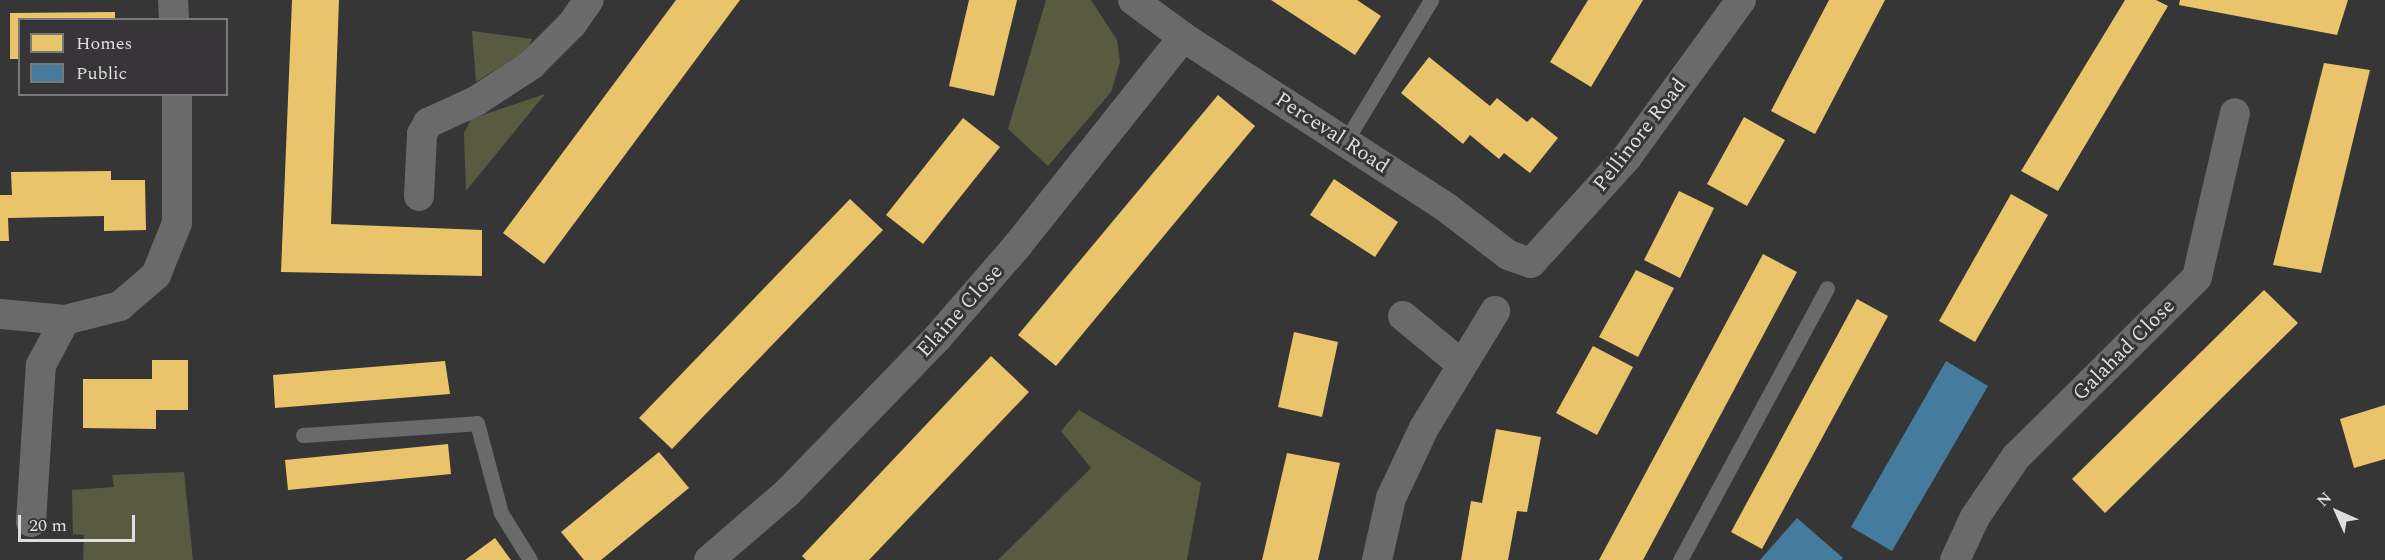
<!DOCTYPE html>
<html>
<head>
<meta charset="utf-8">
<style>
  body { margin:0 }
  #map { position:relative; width:2385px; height:560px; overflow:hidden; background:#363636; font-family:Spectral,serif }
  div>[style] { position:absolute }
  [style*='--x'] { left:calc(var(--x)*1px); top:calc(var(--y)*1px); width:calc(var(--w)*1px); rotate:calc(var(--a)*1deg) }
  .green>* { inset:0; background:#585b3f }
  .homes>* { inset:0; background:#e9c46a }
  .public>* { inset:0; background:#457b9d }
  .lane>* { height:15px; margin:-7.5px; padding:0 7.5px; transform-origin:7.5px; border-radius:7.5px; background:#6b6a6b }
  .street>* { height:30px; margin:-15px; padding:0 15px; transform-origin:15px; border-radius:15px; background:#6b6a6b }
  span { translate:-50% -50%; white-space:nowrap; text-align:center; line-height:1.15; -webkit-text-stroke:6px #373537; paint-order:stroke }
  .street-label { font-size:21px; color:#dfdedf }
  .legend { position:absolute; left:18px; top:18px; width:210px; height:78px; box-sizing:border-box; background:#373537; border:2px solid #7a797a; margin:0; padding:8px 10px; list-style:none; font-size:18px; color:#dfdedf }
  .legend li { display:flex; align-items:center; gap:12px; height:30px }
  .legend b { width:30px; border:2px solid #7a797a }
  .north { position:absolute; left:2307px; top:482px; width:60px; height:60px; -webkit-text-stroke:4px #373537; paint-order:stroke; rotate:315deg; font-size:16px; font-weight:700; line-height:24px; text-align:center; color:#dfdedf }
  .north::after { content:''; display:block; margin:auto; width:21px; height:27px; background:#dfdedf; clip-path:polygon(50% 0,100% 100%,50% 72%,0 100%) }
  .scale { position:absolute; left:18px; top:515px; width:117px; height:27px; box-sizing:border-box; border:3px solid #dfdedf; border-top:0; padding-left:8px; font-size:18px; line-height:21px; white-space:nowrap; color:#dfdedf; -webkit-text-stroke:4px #373537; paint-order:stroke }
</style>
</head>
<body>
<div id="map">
  <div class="green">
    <i style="clip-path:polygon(1046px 0,1091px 0,1117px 40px,1120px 62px,1111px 92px,1048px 166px,1008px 129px)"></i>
    <i style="clip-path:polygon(472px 31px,532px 39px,527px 50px,476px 82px)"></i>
    <i style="clip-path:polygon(545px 94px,466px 191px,464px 133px,471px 119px)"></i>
    <i style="clip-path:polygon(1079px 410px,1201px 483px,1187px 560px,998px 560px,1091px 468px,1061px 431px)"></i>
    <i style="clip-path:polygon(184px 472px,193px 560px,83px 560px,84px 535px,73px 534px,72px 490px,114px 487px,112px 475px)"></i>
  </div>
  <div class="homes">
    <i style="clip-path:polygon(292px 0,339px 0,331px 224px,482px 230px,482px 276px,281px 272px)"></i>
    <i style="clip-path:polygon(676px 0,740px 0,544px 264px,503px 233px)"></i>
    <i style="clip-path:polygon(969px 0,1017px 0,994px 96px,949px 86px)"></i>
    <i style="clip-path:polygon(1271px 0,1357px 0,1381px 16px,1355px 55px)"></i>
    <i style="clip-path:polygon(1588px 0,1643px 0,1591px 87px,1550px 62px)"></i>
    <i style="clip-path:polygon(1829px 0,1885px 0,1815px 134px,1771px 111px)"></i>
    <i style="clip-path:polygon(2125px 0,2156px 0,2168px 6px,2058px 191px,2021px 171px)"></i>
    <i style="clip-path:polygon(2180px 0,2348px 0,2337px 35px,2179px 5px)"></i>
    <i style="clip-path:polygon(115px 12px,115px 20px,20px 20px,20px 59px,10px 59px,10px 13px)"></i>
    <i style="clip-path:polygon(1429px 57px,1490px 106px,1497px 98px,1527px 122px,1532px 117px,1558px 138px,1530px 173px,1504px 153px,1499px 159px,1470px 135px,1463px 144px,1401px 93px)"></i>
    <i style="clip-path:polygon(2324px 63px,2370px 70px,2321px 273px,2273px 265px)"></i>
    <i style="clip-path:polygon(1218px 95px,1255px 126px,1056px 366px,1018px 335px)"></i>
    <i style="clip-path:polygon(1744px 117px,1785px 140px,1747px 206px,1707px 184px)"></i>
    <i style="clip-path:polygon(963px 118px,1000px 147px,923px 244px,886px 215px)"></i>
    <i style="clip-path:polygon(111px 171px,111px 180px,145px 180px,146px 230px,104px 231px,104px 216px,8px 218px,9px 241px,0 241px,0 195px,12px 195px,11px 172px)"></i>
    <i style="clip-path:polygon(1334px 179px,1398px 222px,1375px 257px,1310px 215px)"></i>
    <i style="clip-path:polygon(1679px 191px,1714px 208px,1680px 278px,1644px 260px)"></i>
    <i style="clip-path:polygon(2011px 194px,2048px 215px,1975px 342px,1939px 321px)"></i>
    <i style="clip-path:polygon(850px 199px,883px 230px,672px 449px,639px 418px)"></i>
    <i style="clip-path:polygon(1763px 254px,1797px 272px,1643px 560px,1599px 560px)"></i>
    <i style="clip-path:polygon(1636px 270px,1674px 288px,1638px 357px,1599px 337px)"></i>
    <i style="clip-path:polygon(2264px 290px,2298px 323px,2105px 513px,2072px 479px)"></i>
    <i style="clip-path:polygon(1857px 299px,1888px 316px,1762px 549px,1731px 532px)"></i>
    <i style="clip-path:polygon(1294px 332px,1338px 342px,1322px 417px,1278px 407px)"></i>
    <i style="clip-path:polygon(1593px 346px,1633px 367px,1597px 435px,1556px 413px)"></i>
    <i style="clip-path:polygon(991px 356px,1029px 392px,869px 560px,806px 560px,802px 556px)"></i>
    <i style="clip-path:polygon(152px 360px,188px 360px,188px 410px,156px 410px,156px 429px,83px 428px,83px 379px,152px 379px)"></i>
    <i style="clip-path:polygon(445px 361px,450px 394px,275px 408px,273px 375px)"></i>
    <i style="clip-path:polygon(2385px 405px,2385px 459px,2354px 468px,2340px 419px)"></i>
    <i style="clip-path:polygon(1496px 429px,1541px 437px,1527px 512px,1517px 511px,1508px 560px,1461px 560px,1471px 501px,1482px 503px)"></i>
    <i style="clip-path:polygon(448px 444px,451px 474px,288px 490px,285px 460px)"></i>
    <i style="clip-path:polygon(659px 452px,689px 488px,601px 560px,584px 560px,561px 532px)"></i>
    <i style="clip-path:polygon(1287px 453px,1340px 463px,1318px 560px,1262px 560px)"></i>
    <i style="clip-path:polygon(495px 538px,511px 560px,465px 560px)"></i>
  </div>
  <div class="public">
    <i style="clip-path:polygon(1946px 361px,1988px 386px,1892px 551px,1851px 527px)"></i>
    <i style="clip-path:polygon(1797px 518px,1843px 558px,1841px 560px,1760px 560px)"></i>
  </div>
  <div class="lane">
    <i style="--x:1345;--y:142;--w:166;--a:-58.8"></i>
    <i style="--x:303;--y:435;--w:174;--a:-3.9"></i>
    <i style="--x:477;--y:423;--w:93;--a:75.1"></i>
    <i style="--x:501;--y:513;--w:55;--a:58.3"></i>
    <i style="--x:1680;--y:560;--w:309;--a:-61.6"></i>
  </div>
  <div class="street">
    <i style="--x:173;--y:0;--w:20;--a:87"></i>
    <i style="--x:1133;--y:0;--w:62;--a:36.5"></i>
    <i style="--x:1183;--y:37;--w:315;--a:32.9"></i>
    <i style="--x:1447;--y:208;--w:77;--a:37.6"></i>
    <i style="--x:1508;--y:255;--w:24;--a:19"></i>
    <i style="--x:1531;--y:263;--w:143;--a:-47.8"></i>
    <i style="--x:1627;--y:157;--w:194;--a:-54"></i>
    <i style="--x:419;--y:196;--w:62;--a:-87.2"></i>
    <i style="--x:422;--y:134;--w:13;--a:-61"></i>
    <i style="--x:428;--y:123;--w:53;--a:-24.6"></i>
    <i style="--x:476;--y:101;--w:66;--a:-33.2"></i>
    <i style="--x:531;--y:65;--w:58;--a:-45"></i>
    <i style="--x:572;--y:24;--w:29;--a:-55"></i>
    <i style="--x:0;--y:314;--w:65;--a:5.3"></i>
    <i style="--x:65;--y:320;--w:57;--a:-14.3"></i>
    <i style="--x:120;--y:306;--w:48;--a:-40.7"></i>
    <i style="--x:156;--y:275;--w:56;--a:-68"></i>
    <i style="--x:177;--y:223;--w:129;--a:-90"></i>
    <i style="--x:1403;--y:316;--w:75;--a:39.6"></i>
    <i style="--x:31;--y:522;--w:157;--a:-86.4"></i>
    <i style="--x:41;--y:365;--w:51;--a:-61.9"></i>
    <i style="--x:709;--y:560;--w:103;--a:-40.7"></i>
    <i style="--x:787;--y:493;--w:217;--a:-45.9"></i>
    <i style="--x:938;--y:337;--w:121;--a:-49"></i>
    <i style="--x:1017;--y:246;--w:267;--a:-51.5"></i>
    <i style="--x:1377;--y:560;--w:64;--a:-77.3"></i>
    <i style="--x:1391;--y:498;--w:77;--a:-64.8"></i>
    <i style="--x:1424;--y:428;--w:137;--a:-58.7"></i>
    <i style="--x:1955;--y:560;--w:47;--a:-65.1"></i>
    <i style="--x:1975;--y:517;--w:73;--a:-55.7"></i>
    <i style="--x:2016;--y:457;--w:255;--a:-44.8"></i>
    <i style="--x:2197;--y:277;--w:168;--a:-77"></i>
  </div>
  <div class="street-label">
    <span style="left:1332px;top:133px;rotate:33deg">Perceval Road</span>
    <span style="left:1640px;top:135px;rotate:-52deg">Pellinore Road</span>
    <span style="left:960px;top:311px;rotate:-48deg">Elaine Close</span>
    <span style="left:2124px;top:350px;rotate:-45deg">Galahad Close</span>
  </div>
  <ul class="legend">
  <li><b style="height:16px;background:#e9c46a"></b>Homes</li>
  <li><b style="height:16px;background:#457b9d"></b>Public</li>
  </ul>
  <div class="north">N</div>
  <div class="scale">20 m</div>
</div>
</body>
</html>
